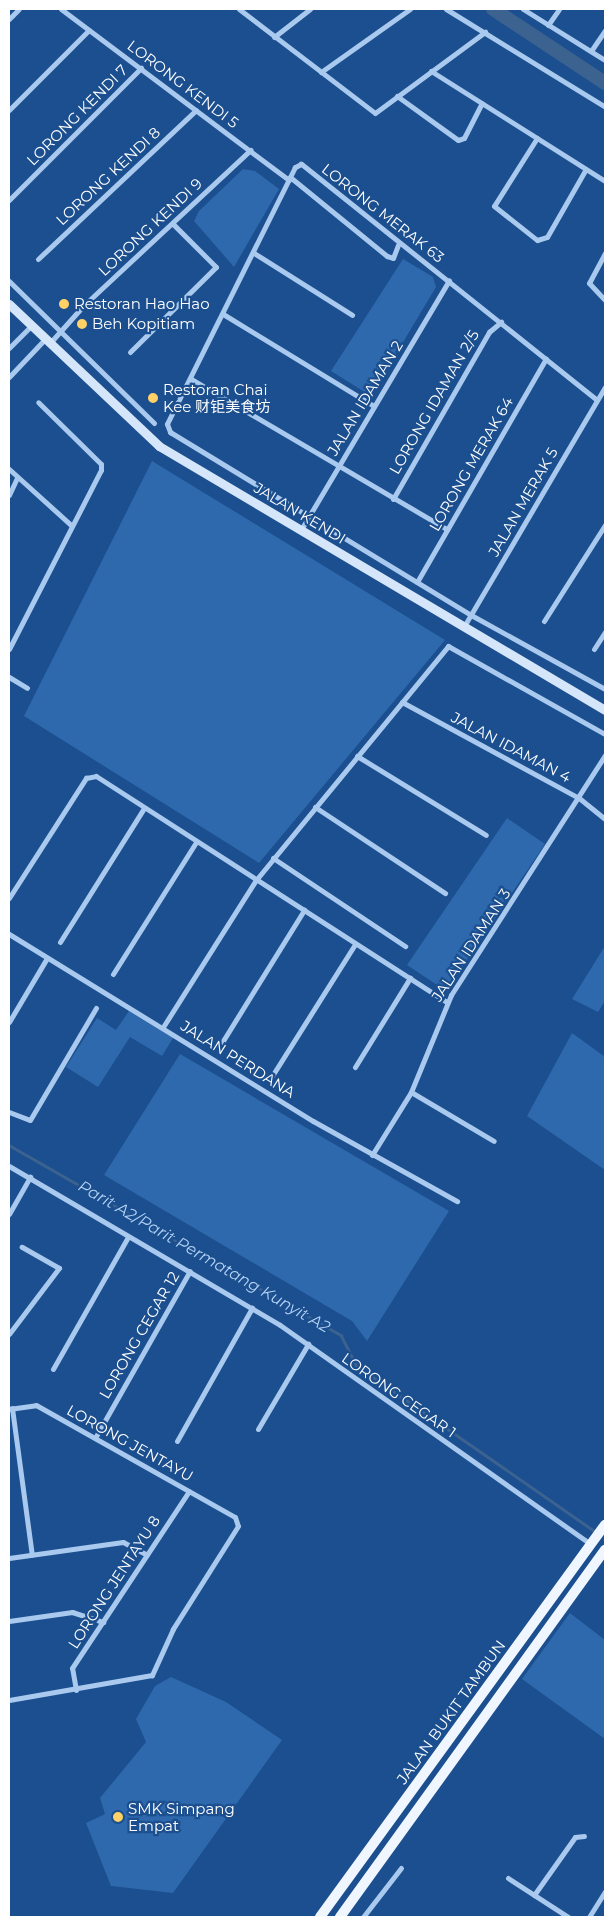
<!DOCTYPE html>
<html>
<head>
<meta charset="utf-8">
<style>
  body { margin:0 }
  #map { position:relative; width:614px; height:1926px; overflow:hidden; background:#1b4f8f; font-family:Montserrat,"Noto Sans SC",sans-serif }
  div>[style] { position:absolute }
  [style*='--x'] { left:calc(var(--x)*1px); top:calc(var(--y)*1px); width:calc(var(--w)*1px); rotate:calc(var(--a)*1deg) }
  .green>* { inset:0; background:#2e69ad }
  .stream>* { height:2.5px; margin:-1.25px; padding:0 1.25px; transform-origin:1.25px; border-radius:1.25px; background:#3c6290 }
  .river>* { height:14px; margin:-7px; padding:0 7px; transform-origin:7px; border-radius:7px; background:#3c6290 }
  .street>* { height:5px; margin:-2.5px; padding:0 2.5px; transform-origin:2.5px; border-radius:2.5px; background:#a9c9ee }
  .secondary>* { height:9px; margin:-4.5px; padding:0 4.5px; transform-origin:4.5px; border-radius:4.5px; background:#d6e6fa }
  .primary>* { height:10px; margin:-5px; padding:0 5px; transform-origin:5px; border-radius:5px; background:#f0f6ff }
  .dots>* { width:14px; height:14px; translate:-50% -50%; box-sizing:border-box; border:2px solid #1b4f8f; border-radius:50% }
  span { translate:-50% -50%; white-space:nowrap; text-align:center; line-height:1.15; -webkit-text-stroke:4.5px #1b4f8f; paint-order:stroke }
  .street-label { font-size:15px; color:#fff }
  .poi-label { font-size:15px; color:#fff }
  .left { translate:0 -50%; text-align:left }
  .water-label { font-size:16px; color:#b5d3f5; font-style:italic }
  .frame { position:absolute; inset:0; border:10px solid #fff; pointer-events:none }
</style>
</head>
<body>
<div id="map">
  <div class="green">
    <i style="clip-path:polygon(243px 169px,255px 171px,279px 189px,234px 267px,194px 221px,199px 211px)"></i>
    <i style="clip-path:polygon(403px 259px,433px 277px,436px 287px,371px 396px,331px 371px)"></i>
    <i style="clip-path:polygon(152px 461px,445px 640px,259px 863px,24px 716px)"></i>
    <i style="clip-path:polygon(507px 818px,545px 844px,446px 991px,407px 965px)"></i>
    <i style="clip-path:polygon(605px 946px,605px 1001px,598px 1012px,572px 999px)"></i>
    <i style="clip-path:polygon(129px 1011px,173px 1038px,162px 1056px,130px 1037px,98px 1087px,66px 1067px,97px 1018px,116px 1030px)"></i>
    <i style="clip-path:polygon(572px 1033px,605px 1057px,605px 1170px,527px 1116px)"></i>
    <i style="clip-path:polygon(180px 1054px,449px 1211px,367px 1341px,352px 1321px,104px 1175px)"></i>
    <i style="clip-path:polygon(570px 1613px,605px 1640px,605px 1739px,522px 1679px)"></i>
    <i style="clip-path:polygon(171px 1677px,226px 1702px,282px 1740px,173px 1893px,111px 1886px,86px 1823px,105px 1814px,100px 1798px,146px 1742px,136px 1719px,155px 1686px)"></i>
  </div>
  <div class="stream">
    <i style="--x:9;--y:1145;--w:383;--a:29.8"></i>
    <i style="--x:341;--y:1335;--w:34;--a:63"></i>
    <i style="--x:356;--y:1365;--w:17;--a:36"></i>
    <i style="--x:370;--y:1375;--w:275;--a:34.8"></i>
  </div>
  <div class="river">
    <i style="--x:493;--y:9;--w:134;--a:33.5"></i>
  </div>
  <div class="street">
    <i style="--x:61;--y:9;--w:285;--a:36.9"></i>
    <i style="--x:239;--y:9;--w:171;--a:37.4"></i>
    <i style="--x:375;--y:113;--w:137;--a:-36.4"></i>
    <i style="--x:446;--y:9;--w:187;--a:31.6"></i>
    <i style="--x:523;--y:9;--w:97;--a:31.9"></i>
    <i style="--x:9;--y:19;--w:14;--a:-45"></i>
    <i style="--x:548;--y:25;--w:19;--a:-55"></i>
    <i style="--x:274;--y:37;--w:46;--a:-37.9"></i>
    <i style="--x:591;--y:51;--w:25;--a:-56"></i>
    <i style="--x:431;--y:71;--w:206;--a:32.3"></i>
    <i style="--x:321;--y:72;--w:109;--a:-35.3"></i>
    <i style="--x:397;--y:96;--w:75;--a:35.8"></i>
    <i style="--x:458;--y:140;--w:6;--a:-18"></i>
    <i style="--x:464;--y:138;--w:39;--a:-63"></i>
    <i style="--x:9;--y:110;--w:113;--a:-45"></i>
    <i style="--x:537;--y:138;--w:80;--a:122.3"></i>
    <i style="--x:494;--y:206;--w:55;--a:38.3"></i>
    <i style="--x:537;--y:240;--w:10;--a:-17"></i>
    <i style="--x:547;--y:237;--w:78;--a:-60.2"></i>
    <i style="--x:290;--y:177;--w:125;--a:39.2"></i>
    <i style="--x:387;--y:256;--w:6;--a:18"></i>
    <i style="--x:393;--y:258;--w:14;--a:-69"></i>
    <i style="--x:9;--y:200;--w:187;--a:-45"></i>
    <i style="--x:254;--y:253;--w:116;--a:32.3"></i>
    <i style="--x:605;--y:253;--w:34;--a:118"></i>
    <i style="--x:589;--y:283;--w:23;--a:47"></i>
    <i style="--x:38;--y:259;--w:217;--a:-43.3"></i>
    <i style="--x:9;--y:281;--w:203;--a:44.4"></i>
    <i style="--x:223;--y:314;--w:177;--a:31.4"></i>
    <i style="--x:49;--y:344;--w:51;--a:-48.2"></i>
    <i style="--x:83;--y:306;--w:229;--a:-43"></i>
    <i style="--x:9;--y:348;--w:31;--a:-45"></i>
    <i style="--x:130;--y:352;--w:121;--a:-44.7"></i>
    <i style="--x:216;--y:267;--w:61;--a:-135"></i>
    <i style="--x:9;--y:377;--w:51;--a:-46.6"></i>
    <i style="--x:191;--y:379;--w:297;--a:30.4"></i>
    <i style="--x:597;--y:400;--w:379;--a:-141.4"></i>
    <i style="--x:301;--y:164;--w:7;--a:153"></i>
    <i style="--x:295;--y:167;--w:287;--a:116.5"></i>
    <i style="--x:167;--y:424;--w:9;--a:69"></i>
    <i style="--x:170;--y:432;--w:352;--a:31.3"></i>
    <i style="--x:471;--y:615;--w:153;--a:28.9"></i>
    <i style="--x:9;--y:469;--w:84;--a:42.1"></i>
    <i style="--x:9;--y:495;--w:19;--a:-65"></i>
    <i style="--x:393;--y:499;--w:193;--a:-60.1"></i>
    <i style="--x:489;--y:332;--w:16;--a:-40"></i>
    <i style="--x:302;--y:528;--w:288;--a:-59.3"></i>
    <i style="--x:417;--y:582;--w:258;--a:-60"></i>
    <i style="--x:544;--y:621;--w:114;--a:-57.6"></i>
    <i style="--x:463;--y:628;--w:280;--a:-59.5"></i>
    <i style="--x:9;--y:649;--w:201;--a:-62.8"></i>
    <i style="--x:101;--y:470;--w:6;--a:-90"></i>
    <i style="--x:101;--y:464;--w:88;--a:-135.5"></i>
    <i style="--x:594;--y:649;--w:20;--a:-57"></i>
    <i style="--x:9;--y:677;--w:21;--a:31"></i>
    <i style="--x:402;--y:702;--w:201;--a:28.5"></i>
    <i style="--x:579;--y:798;--w:33;--a:39"></i>
    <i style="--x:357;--y:756;--w:151;--a:31.5"></i>
    <i style="--x:315;--y:807;--w:156;--a:33.5"></i>
    <i style="--x:273;--y:858;--w:159;--a:33.7"></i>
    <i style="--x:9;--y:898;--w:143;--a:-57.3"></i>
    <i style="--x:86;--y:778;--w:10;--a:-11"></i>
    <i style="--x:96;--y:776;--w:417;--a:32.8"></i>
    <i style="--x:9;--y:934;--w:357;--a:31.6"></i>
    <i style="--x:313;--y:1121;--w:165;--a:29.1"></i>
    <i style="--x:60;--y:942;--w:158;--a:-57.9"></i>
    <i style="--x:113;--y:974;--w:156;--a:-57.8"></i>
    <i style="--x:9;--y:1022;--w:74;--a:-59.3"></i>
    <i style="--x:163;--y:1027;--w:174;--a:-57.7"></i>
    <i style="--x:256;--y:880;--w:303;--a:-50.6"></i>
    <i style="--x:448;--y:646;--w:180;--a:29.3"></i>
    <i style="--x:221;--y:1044;--w:158;--a:-58.2"></i>
    <i style="--x:355;--y:1067;--w:105;--a:-58.3"></i>
    <i style="--x:272;--y:1076;--w:156;--a:-57.8"></i>
    <i style="--x:411;--y:1092;--w:96;--a:30.6"></i>
    <i style="--x:9;--y:1112;--w:22;--a:21"></i>
    <i style="--x:30;--y:1120;--w:130;--a:-59.5"></i>
    <i style="--x:372;--y:1155;--w:74;--a:-58.2"></i>
    <i style="--x:411;--y:1092;--w:105;--a:-67.6"></i>
    <i style="--x:451;--y:995;--w:285;--a:-57.3"></i>
    <i style="--x:9;--y:1166;--w:314;--a:30.4"></i>
    <i style="--x:280;--y:1325;--w:380;--a:35.2"></i>
    <i style="--x:9;--y:1214;--w:43;--a:-60.4"></i>
    <i style="--x:9;--y:1334;--w:83;--a:-52.9"></i>
    <i style="--x:59;--y:1268;--w:43;--a:-150.4"></i>
    <i style="--x:53;--y:1369;--w:152;--a:-60.4"></i>
    <i style="--x:12;--y:1408;--w:148;--a:82.3"></i>
    <i style="--x:9;--y:1409;--w:27;--a:-8"></i>
    <i style="--x:36;--y:1405;--w:228;--a:29.4"></i>
    <i style="--x:235;--y:1517;--w:9;--a:72"></i>
    <i style="--x:238;--y:1526;--w:122;--a:122.3"></i>
    <i style="--x:173;--y:1629;--w:51;--a:114.5"></i>
    <i style="--x:152;--y:1675;--w:145;--a:170.1"></i>
    <i style="--x:258;--y:1429;--w:99;--a:-59.5"></i>
    <i style="--x:95;--y:1438;--w:192;--a:-60.4"></i>
    <i style="--x:177;--y:1441;--w:153;--a:-60.6"></i>
    <i style="--x:9;--y:1558;--w:115;--a:-8"></i>
    <i style="--x:123;--y:1542;--w:27;--a:28"></i>
    <i style="--x:9;--y:1621;--w:64;--a:-8.1"></i>
    <i style="--x:72;--y:1612;--w:33;--a:18"></i>
    <i style="--x:76;--y:1690;--w:22;--a:-100"></i>
    <i style="--x:72;--y:1668;--w:212;--a:-56.5"></i>
    <i style="--x:508;--y:1878;--w:72;--a:33"></i>
    <i style="--x:534;--y:1895;--w:71;--a:-54.7"></i>
    <i style="--x:575;--y:1837;--w:9;--a:-6"></i>
    <i style="--x:363;--y:1917;--w:62;--a:-52.2"></i>
    <i style="--x:589;--y:1917;--w:31;--a:-58"></i>
  </div>
  <div class="secondary">
    <i style="--x:9;--y:304;--w:207;--a:43.4"></i>
    <i style="--x:159;--y:446;--w:518;--a:30.62"></i>
  </div>
  <div class="primary">
    <i style="--x:320;--y:1917;--w:485;--a:-54"></i>
    <i style="--x:340;--y:1917;--w:453;--a:-54.2"></i>
  </div>
  <div class="dots">
    <i style="left:64px;top:304px;background:#ffd166"></i>
    <i style="left:82px;top:324px;background:#ffd166"></i>
    <i style="left:153px;top:398px;background:#ffd166"></i>
    <i style="left:118px;top:1817px;background:#ffd166"></i>
  </div>
  <div class="street-label">
    <span style="left:183px;top:84px;rotate:37deg">LORONG KENDI 5</span>
    <span style="left:77px;top:115px;rotate:-45deg">LORONG KENDI 7</span>
    <span style="left:108px;top:176px;rotate:-43deg">LORONG KENDI 8</span>
    <span style="left:383px;top:213px;rotate:38deg">LORONG MERAK 63</span>
    <span style="left:150px;top:227px;rotate:-43deg">LORONG KENDI 9</span>
    <span style="left:365px;top:398px;rotate:-59deg">JALAN IDAMAN 2</span>
    <span style="left:434px;top:402px;rotate:-60deg">LORONG IDAMAN 2/5</span>
    <span style="left:471px;top:464px;rotate:-60deg">LORONG MERAK 64</span>
    <span style="left:523px;top:502px;rotate:-60deg">JALAN MERAK 5</span>
    <span style="left:300px;top:513px;rotate:31deg">JALAN KENDI</span>
    <span style="left:511px;top:747px;rotate:28deg">JALAN IDAMAN 4</span>
    <span style="left:471px;top:945px;rotate:-57deg">JALAN IDAMAN 3</span>
    <span style="left:238px;top:1059px;rotate:32deg">JALAN PERDANA</span>
    <span style="left:139px;top:1335px;rotate:-60deg">LORONG CEGAR 12</span>
    <span style="left:399px;top:1395px;rotate:35deg">LORONG CEGAR 1</span>
    <span style="left:130px;top:1443px;rotate:29deg">LORONG JENTAYU</span>
    <span style="left:114px;top:1582px;rotate:-57deg">LORONG JENTAYU 8</span>
    <span style="left:451px;top:1712px;rotate:-54deg">JALAN BUKIT TAMBUN</span>
  </div>
  <div class="poi-label">
    <span class="left" style="left:74px;top:304px">Restoran Hao Hao</span>
    <span class="left" style="left:92px;top:324px">Beh Kopitiam</span>
    <span class="left" style="left:163px;top:398px">Restoran Chai<br>Kee 财钜美食坊</span>
    <span class="left" style="left:128px;top:1817px">SMK Simpang<br>Empat</span>
  </div>
  <div class="water-label">
    <span style="left:204px;top:1257px;rotate:30deg">Parit A2/Parit Permatang Kunyit A2</span>
  </div>
  <div class="frame"></div>
</div>
</body>
</html>
